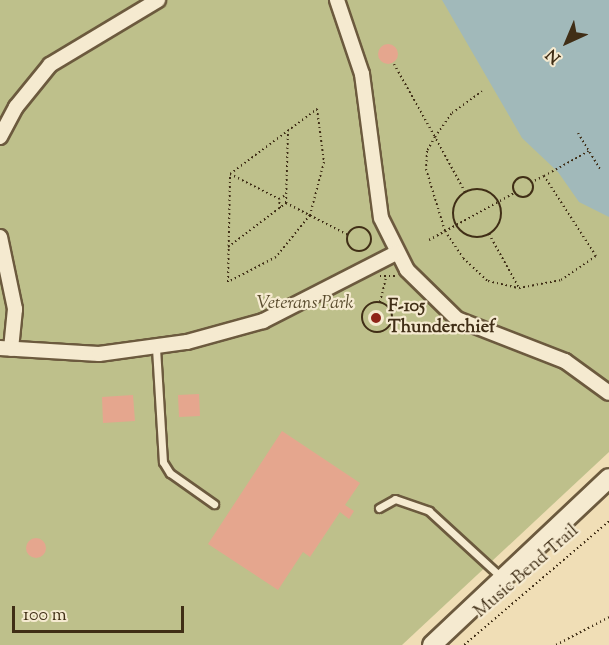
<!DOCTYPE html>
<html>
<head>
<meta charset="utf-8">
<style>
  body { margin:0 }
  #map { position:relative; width:609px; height:645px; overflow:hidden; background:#f0deb6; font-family:"Sorts Mill Goudy",serif }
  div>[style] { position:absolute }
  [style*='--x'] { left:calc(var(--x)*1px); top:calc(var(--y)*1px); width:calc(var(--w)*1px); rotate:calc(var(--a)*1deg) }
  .green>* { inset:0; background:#bec08b }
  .water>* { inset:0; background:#a1b9ba }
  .building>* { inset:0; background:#e5a68e }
  .round { border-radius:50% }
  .path>* { height:2px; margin-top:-1px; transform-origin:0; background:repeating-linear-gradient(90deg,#402e16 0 1.5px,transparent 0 4.5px) }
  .path>.ring { margin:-1px; padding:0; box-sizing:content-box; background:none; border:2px solid #402e16; border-radius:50% }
  .roads { filter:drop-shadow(2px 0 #6c5a3e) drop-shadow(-2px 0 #6c5a3e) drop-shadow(0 2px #6c5a3e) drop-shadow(0 -2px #6c5a3e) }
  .lane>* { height:7px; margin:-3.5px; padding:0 3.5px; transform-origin:3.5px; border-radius:3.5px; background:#f5ead0 }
  .street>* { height:14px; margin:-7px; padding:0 7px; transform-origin:7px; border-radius:7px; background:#f5ead0 }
  .secondary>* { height:18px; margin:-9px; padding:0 9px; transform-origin:9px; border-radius:9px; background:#f5ead0 }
  .dots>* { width:16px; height:16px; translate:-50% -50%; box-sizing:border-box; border:3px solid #f5ead0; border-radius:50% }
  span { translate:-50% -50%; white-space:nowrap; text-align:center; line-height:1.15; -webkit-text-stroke:4.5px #f5ead0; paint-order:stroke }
  .park-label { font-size:18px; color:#594b2d; font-style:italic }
  .poi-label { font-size:18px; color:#402e16; font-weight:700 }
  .left { translate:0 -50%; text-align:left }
  .street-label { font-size:18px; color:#402e16 }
  .north { position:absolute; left:537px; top:12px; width:60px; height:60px; -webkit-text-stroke:4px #f5ead0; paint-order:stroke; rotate:224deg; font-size:16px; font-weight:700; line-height:24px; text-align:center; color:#402e16 }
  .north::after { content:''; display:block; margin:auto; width:21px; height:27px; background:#402e16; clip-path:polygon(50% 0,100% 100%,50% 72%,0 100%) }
  .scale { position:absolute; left:12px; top:606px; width:172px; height:27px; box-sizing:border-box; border:3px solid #402e16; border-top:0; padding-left:8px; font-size:18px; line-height:21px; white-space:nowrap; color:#402e16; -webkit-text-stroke:4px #f5ead0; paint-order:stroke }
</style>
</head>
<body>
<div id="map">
  <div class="green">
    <i style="clip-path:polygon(0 0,609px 0,609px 452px,402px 645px,0 645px)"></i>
  </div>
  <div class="water">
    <i style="clip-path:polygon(442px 0,609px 0,609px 217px,579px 202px,558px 172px,522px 138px)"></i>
  </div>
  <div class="building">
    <i class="round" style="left:378px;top:44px;width:20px;height:20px"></i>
    <i style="clip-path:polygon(199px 394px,200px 416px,179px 417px,178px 395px)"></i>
    <i style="clip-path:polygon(133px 395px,135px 421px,103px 423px,102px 397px)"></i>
    <i style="clip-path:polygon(282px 431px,360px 483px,345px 505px,354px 511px,349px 519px,340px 512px,310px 557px,303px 552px,278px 590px,208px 544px)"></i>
    <i class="round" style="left:26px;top:538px;width:20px;height:20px"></i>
  </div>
  <div class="path">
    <i style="--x:394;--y:64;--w:84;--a:60.7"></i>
    <i style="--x:435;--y:137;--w:16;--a:120"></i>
    <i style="--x:427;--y:151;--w:18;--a:93"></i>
    <i style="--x:426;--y:169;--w:65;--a:73"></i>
    <i style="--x:445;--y:231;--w:32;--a:56"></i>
    <i style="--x:463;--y:258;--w:34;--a:43"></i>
    <i style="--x:488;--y:281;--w:32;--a:13"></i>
    <i style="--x:317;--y:109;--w:53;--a:82.5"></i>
    <i style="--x:324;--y:162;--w:55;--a:104.8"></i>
    <i style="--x:310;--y:215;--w:54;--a:129"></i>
    <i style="--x:276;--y:257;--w:54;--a:152.5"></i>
    <i style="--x:228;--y:282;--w:108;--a:-88.9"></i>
    <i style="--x:230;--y:174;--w:109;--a:-36.8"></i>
    <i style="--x:578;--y:133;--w:42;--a:58.6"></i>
    <i style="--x:230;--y:174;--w:55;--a:27"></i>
    <i style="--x:544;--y:176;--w:51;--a:-29.1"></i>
    <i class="ring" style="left:513px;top:177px;width:18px;height:18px"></i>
    <i class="ring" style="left:453px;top:189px;width:46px;height:46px"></i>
    <i style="--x:465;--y:192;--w:63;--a:-118.6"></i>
    <i style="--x:435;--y:137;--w:29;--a:-55"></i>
    <i style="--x:452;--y:113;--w:37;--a:-36"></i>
    <i style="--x:286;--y:203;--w:70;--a:27.3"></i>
    <i style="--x:280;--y:208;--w:9;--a:-96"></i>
    <i style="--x:279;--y:199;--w:9;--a:-32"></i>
    <i class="ring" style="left:347px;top:227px;width:22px;height:22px"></i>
    <i style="--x:489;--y:234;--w:62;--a:60.9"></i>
    <i style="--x:519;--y:288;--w:43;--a:-10.8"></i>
    <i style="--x:561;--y:280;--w:42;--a:-34.4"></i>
    <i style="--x:596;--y:256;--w:95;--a:-123"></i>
    <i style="--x:544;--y:176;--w:13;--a:153"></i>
    <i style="--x:429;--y:240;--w:97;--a:-28.9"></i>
    <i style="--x:228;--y:247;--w:73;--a:-37.2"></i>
    <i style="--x:286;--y:203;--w:73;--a:-88.4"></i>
    <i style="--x:380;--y:276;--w:18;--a:0"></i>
    <i class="ring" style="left:362px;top:302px;width:28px;height:28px"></i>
    <i style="--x:380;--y:302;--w:25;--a:-76"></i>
    <i style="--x:464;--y:645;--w:191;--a:-40.5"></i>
    <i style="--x:556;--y:645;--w:60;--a:-27.8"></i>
  </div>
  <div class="roads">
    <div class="lane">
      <i style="--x:156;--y:348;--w:114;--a:86.5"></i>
      <i style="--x:163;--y:462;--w:13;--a:58"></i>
      <i style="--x:170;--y:473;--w:54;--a:35.2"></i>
      <i style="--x:379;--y:508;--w:18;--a:-29"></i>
      <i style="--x:395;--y:499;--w:36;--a:19"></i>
      <i style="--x:429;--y:511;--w:98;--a:42.5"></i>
    </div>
    <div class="street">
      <i style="--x:337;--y:0;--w:78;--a:71.3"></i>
      <i style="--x:362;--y:74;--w:145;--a:82.5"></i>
      <i style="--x:381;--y:218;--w:58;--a:63.4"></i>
      <i style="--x:407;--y:270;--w:70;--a:44.4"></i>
      <i style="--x:457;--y:319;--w:116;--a:21.3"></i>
      <i style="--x:565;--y:361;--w:54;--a:36"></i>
      <i style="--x:0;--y:137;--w:34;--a:-62"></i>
      <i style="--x:16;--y:107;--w:54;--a:-51"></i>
      <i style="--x:50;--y:65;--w:126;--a:-31"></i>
      <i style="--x:0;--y:237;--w:74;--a:78.2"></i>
      <i style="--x:15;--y:309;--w:40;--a:95.7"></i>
      <i style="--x:0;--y:348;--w:99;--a:3.5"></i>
      <i style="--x:99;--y:354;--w:89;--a:-7.8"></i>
      <i style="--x:187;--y:342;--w:79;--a:-15.4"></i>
      <i style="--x:263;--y:321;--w:149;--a:-27.1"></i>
    </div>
    <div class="secondary">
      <i style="--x:432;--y:645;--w:243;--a:-43.3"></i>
    </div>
  </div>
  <div class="dots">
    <i style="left:376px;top:318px;background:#8f2418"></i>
  </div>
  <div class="park-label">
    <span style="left:305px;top:304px">Veterans Park</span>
  </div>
  <div class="poi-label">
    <span class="left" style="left:388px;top:318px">F-105<br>Thunderchief</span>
  </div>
  <div class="street-label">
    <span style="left:527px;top:572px;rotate:-41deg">Music Bend Trail</span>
  </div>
  <div class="north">N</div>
  <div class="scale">100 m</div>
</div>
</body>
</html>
